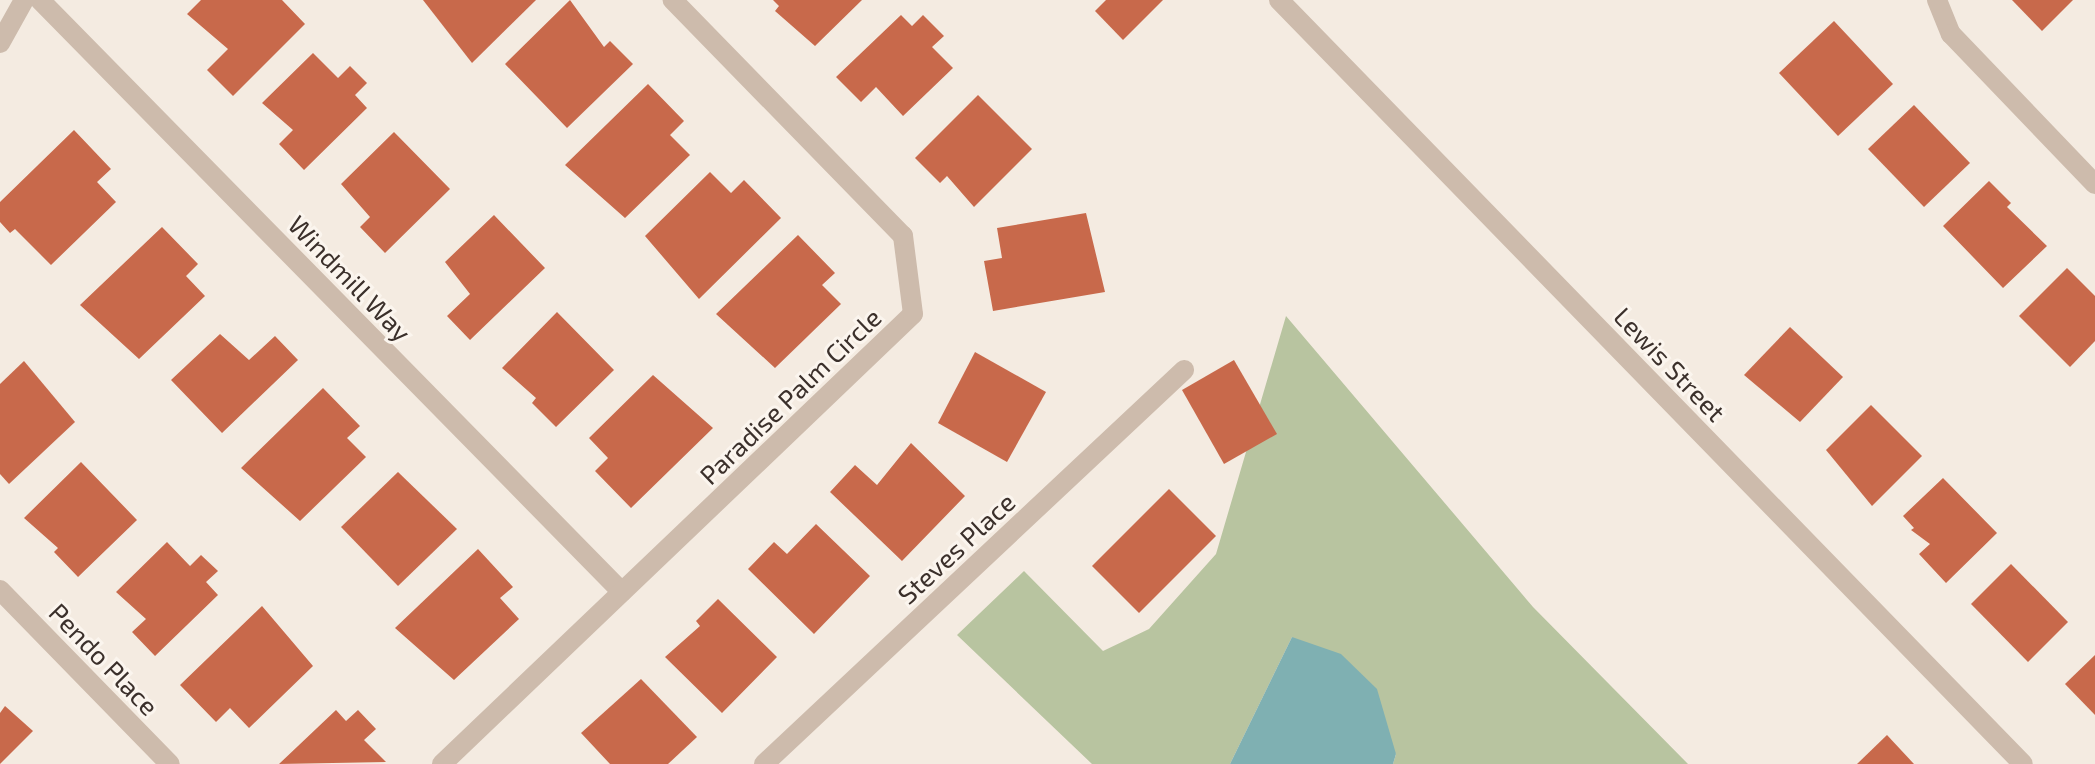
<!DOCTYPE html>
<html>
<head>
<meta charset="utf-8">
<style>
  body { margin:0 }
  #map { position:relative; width:2095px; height:764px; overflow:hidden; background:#f4ebe1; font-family:"Exo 2",sans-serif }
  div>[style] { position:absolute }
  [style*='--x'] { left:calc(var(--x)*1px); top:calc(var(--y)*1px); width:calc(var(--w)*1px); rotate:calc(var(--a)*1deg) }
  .green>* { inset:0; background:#b8c4a0 }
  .water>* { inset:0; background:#7fb0b2 }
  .building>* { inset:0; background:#c8694b }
  .minor>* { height:20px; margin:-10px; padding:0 10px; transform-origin:10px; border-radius:10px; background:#cdbbac }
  span { translate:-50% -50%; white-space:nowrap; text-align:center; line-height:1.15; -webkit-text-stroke:6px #fbf5ee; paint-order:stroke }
  .street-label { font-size:26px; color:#3b302b }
</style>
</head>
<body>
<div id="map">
  <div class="green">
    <i style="clip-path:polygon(1286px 316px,1533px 607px,1688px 764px,1393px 764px,1396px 754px,1292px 637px,1230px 764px,1092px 764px,957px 635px,1024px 571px,1103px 651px,1149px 629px,1216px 554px)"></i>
  </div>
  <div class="water">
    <i style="clip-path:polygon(1292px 637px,1341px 654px,1377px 689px,1396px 754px,1393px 764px,1230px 764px)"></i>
  </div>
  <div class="building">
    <i style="clip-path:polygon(201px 0,282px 0,305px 24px,233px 96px,207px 70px,228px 49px,187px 14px)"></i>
    <i style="clip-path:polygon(423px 0,536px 0,472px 63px)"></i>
    <i style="clip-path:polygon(570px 0,604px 47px,610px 41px,633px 64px,567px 128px,505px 64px)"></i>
    <i style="clip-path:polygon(773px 0,862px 0,815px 46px,775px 11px,779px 6px)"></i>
    <i style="clip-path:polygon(1106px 0,1163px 0,1123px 40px,1095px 11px)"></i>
    <i style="clip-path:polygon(2012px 0,2073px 0,2042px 31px)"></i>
    <i style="clip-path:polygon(901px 15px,912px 26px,923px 15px,944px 36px,932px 47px,953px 68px,903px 116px,876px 87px,861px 102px,836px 77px)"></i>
    <i style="clip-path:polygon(1834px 21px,1893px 84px,1838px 136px,1779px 73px)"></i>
    <i style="clip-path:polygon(313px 53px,338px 78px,350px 66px,367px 83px,355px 95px,367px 108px,304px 170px,279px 144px,293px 130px,262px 103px)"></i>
    <i style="clip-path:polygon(648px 84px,684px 121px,670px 135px,690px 155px,625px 218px,565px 165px)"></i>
    <i style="clip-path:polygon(978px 95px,1032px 149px,974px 207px,947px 176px,940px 183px,915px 158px)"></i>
    <i style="clip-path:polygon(1914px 105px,1970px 163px,1924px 207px,1868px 149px)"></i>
    <i style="clip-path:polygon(74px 130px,111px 169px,97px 182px,116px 202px,51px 265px,15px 229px,10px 233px,0 222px,0 202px)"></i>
    <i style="clip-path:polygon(394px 132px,450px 189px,385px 253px,360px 227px,370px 217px,341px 184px)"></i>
    <i style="clip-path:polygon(710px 172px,731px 193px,744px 180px,781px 218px,699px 299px,645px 236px)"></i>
    <i style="clip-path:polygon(1989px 181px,2011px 203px,2007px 207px,2047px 246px,2003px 288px,1943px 226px)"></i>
    <i style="clip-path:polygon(1086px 213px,1105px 292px,993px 311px,984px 261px,1002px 258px,997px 228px)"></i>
    <i style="clip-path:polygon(494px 215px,545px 268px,470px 340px,447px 316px,470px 294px,445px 262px)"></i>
    <i style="clip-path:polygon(162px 227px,198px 264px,186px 276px,205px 296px,139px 359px,80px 305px)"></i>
    <i style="clip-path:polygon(798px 235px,835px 273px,822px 285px,841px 304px,775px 368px,716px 314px)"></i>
    <i style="clip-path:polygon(2067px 268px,2095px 296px,2095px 341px,2070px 367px,2019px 316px)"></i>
    <i style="clip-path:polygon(557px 312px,614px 370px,556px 427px,532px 403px,536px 398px,502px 368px)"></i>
    <i style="clip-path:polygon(1790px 327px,1843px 377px,1800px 422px,1744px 375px)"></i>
    <i style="clip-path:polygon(220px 334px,249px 360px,275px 336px,298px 360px,222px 433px,171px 380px)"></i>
    <i style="clip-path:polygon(975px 352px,1046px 392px,1007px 462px,938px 423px)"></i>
    <i style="clip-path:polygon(1234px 360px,1277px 434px,1224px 464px,1182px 390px)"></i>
    <i style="clip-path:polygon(24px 361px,75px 422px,9px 484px,0 474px,0 384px)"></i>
    <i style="clip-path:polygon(653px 375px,713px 428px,631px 508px,595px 471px,608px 458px,589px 438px)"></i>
    <i style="clip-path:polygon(323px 388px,360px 426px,347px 438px,366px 457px,300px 521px,241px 468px)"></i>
    <i style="clip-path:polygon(1871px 405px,1922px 456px,1872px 506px,1826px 450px)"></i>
    <i style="clip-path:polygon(911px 443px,965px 496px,902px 561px,830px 492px,855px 465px,877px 485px)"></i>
    <i style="clip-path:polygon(81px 462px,137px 520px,78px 577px,54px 552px,58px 548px,24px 518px)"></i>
    <i style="clip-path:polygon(398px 472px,457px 529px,398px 586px,341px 527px)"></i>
    <i style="clip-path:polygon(1943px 478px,1997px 533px,1946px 583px,1919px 554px,1930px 544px,1911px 530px,1914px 528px,1903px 516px)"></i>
    <i style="clip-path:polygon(1169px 489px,1216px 536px,1139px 613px,1092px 566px)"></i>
    <i style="clip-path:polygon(816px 524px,870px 576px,814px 634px,748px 569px,774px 542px,787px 554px)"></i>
    <i style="clip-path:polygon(167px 542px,190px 566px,201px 555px,218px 571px,206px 582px,218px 595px,155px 656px,132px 632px,146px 619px,116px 592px)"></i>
    <i style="clip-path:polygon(478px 549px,513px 587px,500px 598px,519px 619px,454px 680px,395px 628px)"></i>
    <i style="clip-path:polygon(2011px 564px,2068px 622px,2028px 662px,1971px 604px)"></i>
    <i style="clip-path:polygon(718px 599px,777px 657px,722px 713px,665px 657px,700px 626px,696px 621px)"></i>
    <i style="clip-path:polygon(262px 606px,313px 666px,249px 728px,230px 708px,216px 722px,180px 685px)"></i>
    <i style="clip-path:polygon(2095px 655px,2095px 715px,2065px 684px)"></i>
    <i style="clip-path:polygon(641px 679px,697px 737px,668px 764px,610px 764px,581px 733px)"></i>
    <i style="clip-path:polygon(5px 706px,33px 731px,0 764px,0 713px)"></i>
    <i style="clip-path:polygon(336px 710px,346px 721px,358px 710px,376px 729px,364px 740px,386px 762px,279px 764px)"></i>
    <i style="clip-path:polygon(1887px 735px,1914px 764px,1857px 764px)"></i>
  </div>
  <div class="minor">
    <i style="--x:40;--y:0;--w:830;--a:45.49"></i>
    <i style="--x:1279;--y:0;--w:1066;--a:45.76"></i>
    <i style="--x:1937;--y:0;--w:37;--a:68"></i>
    <i style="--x:1951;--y:34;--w:208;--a:46.2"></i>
    <i style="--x:0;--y:43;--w:49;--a:-60.8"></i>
    <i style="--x:0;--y:590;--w:243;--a:45.7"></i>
    <i style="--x:442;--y:764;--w:651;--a:-43.69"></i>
    <i style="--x:913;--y:314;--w:79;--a:-97.3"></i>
    <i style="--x:903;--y:236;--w:330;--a:-134.3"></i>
    <i style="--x:764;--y:764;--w:576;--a:-43.17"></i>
  </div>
  <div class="street-label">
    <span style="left:350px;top:278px;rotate:46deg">Windmill Way</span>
    <span style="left:1670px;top:364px;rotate:46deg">Lewis Street</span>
    <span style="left:790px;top:396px;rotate:-44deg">Paradise Palm Circle</span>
    <span style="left:956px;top:548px;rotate:-43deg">Steves Place</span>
    <span style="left:104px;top:659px;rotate:46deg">Pendo Place</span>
  </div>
</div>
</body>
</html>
